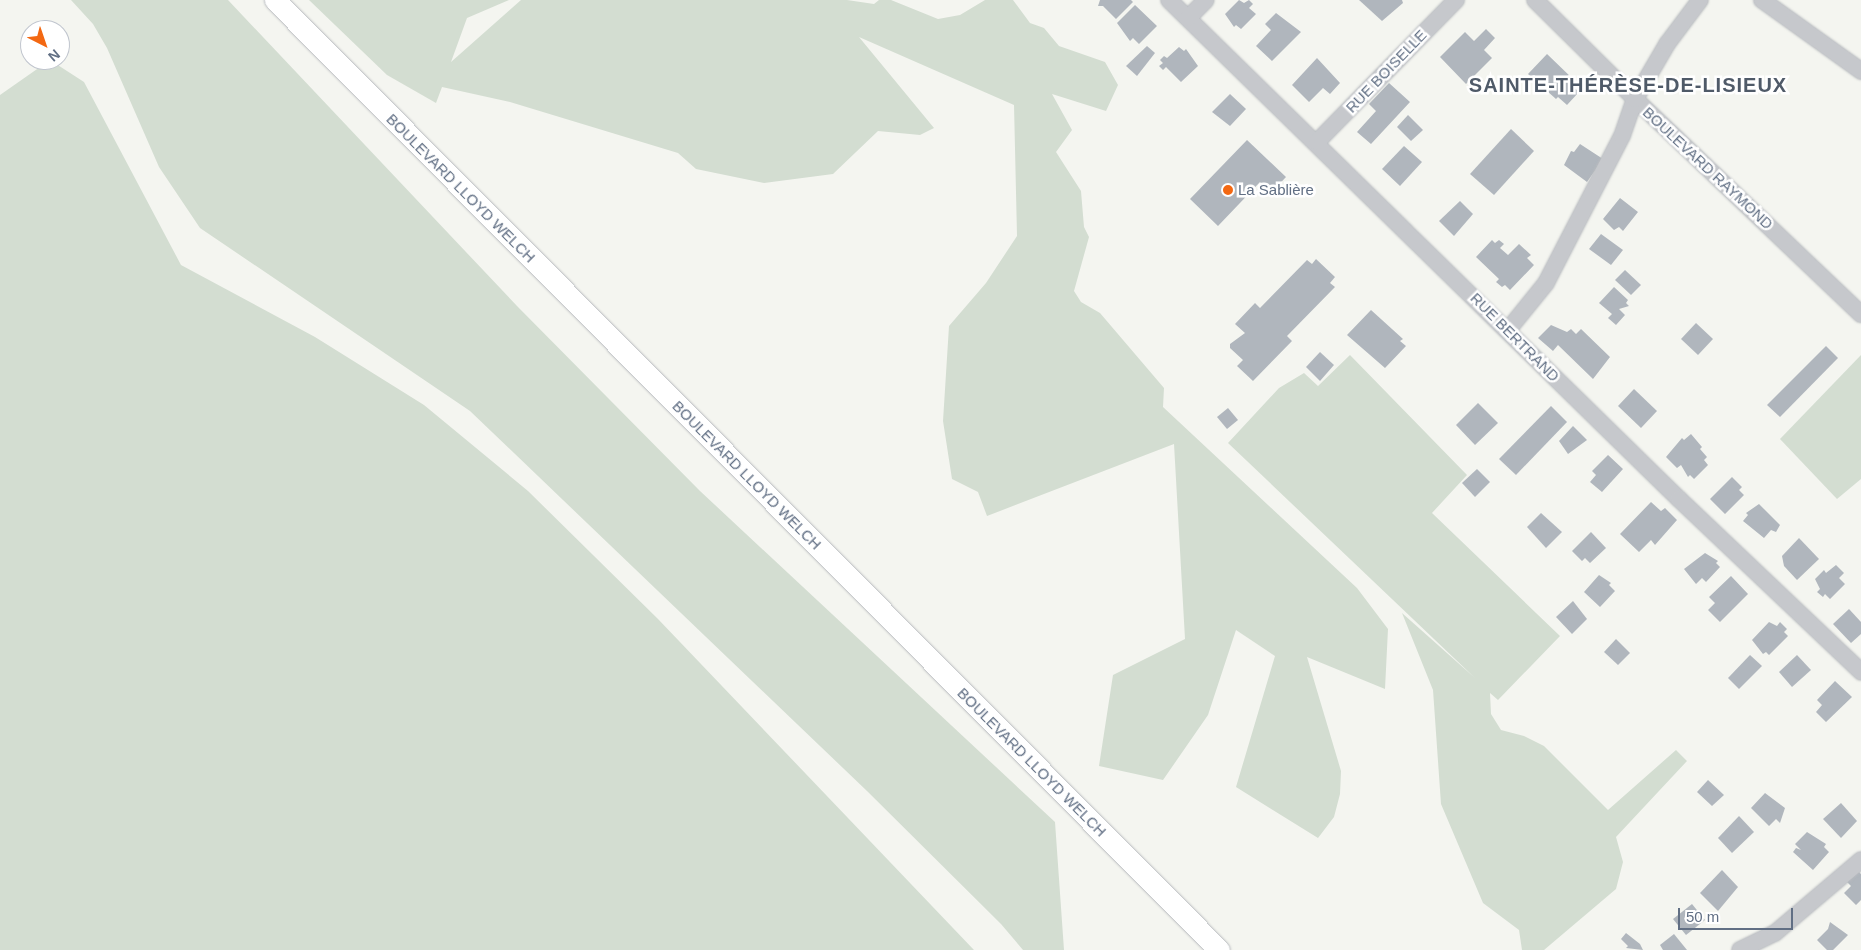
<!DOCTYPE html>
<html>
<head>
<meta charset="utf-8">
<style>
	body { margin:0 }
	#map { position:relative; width:1861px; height:950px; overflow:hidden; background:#f4f5f0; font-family:Helvetica,sans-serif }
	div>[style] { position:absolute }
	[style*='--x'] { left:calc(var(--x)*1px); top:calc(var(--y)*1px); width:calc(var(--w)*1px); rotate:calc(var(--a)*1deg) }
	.green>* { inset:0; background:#d3ddd1 }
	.building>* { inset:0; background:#b0b6bd }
	.roads { filter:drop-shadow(0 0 1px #b8bbbf) drop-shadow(0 0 1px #b8bbbf) }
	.minor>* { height:16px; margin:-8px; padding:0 8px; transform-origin:8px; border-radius:8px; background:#c6c8cc }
	.major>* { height:21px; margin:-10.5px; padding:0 10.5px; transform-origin:10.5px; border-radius:10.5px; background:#fff }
	.dots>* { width:14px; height:14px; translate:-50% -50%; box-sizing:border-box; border:2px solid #fff; border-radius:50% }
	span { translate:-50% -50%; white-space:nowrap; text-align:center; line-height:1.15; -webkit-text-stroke:5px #fff; paint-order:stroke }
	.street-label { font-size:15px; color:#616f84 }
	.poi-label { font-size:15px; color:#616f84 }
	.left { translate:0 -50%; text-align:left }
	.district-label { font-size:20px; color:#4f5a68; font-weight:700; letter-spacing:1px }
	.north { position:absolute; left:20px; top:20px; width:50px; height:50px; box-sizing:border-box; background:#fff; border:1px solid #c0c5ce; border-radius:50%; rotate:139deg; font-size:14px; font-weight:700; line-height:20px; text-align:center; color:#616f84 }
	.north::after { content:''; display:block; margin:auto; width:18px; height:22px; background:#f36812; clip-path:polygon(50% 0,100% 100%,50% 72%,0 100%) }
	.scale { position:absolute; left:1678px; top:908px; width:115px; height:22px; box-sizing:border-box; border:2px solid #616f84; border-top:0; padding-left:6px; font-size:15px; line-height:18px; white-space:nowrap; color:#616f84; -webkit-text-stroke:4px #fff; paint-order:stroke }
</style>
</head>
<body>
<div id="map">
	<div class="green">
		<div style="clip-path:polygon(71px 0,228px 0,517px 306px,700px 491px,1055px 822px,1064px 950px,1023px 950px,1001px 924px,867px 791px,470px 411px,200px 228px,159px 167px,107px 48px,93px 24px)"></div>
		<div style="clip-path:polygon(309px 0,509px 0,467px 18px,451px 62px,521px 0,847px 0,874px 4px,879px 0,891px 0,938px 19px,960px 15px,985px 0,1013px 0,1030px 23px,1044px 28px,1059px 46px,1105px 62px,1118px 85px,1106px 111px,1052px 94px,1072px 130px,1056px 152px,1081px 191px,1084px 227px,1089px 237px,1074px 291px,1081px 302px,1100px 313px,1164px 388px,1163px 407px,1357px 588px,1388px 629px,1385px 689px,1307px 657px,1341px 771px,1340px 794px,1334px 817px,1318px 838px,1236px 787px,1275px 656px,1236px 630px,1208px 715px,1163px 780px,1099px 766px,1113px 675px,1185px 639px,1174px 444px,987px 516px,978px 492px,952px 479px,943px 421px,949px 326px,986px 283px,1017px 236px,1014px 105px,859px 37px,934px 128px,920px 135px,878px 131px,833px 174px,764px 183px,696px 169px,678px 153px,510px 102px,442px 87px,436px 103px,387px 75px)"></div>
		<div style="clip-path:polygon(50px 60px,84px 82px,181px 265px,315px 337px,424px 405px,528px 491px,658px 619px,974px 950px,0 950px,0 95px)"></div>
		<div style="clip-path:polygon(1350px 355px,1467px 475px,1432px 513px,1560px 636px,1498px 700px,1490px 693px,1491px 714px,1501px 730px,1524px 736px,1544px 746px,1608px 810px,1676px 750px,1687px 761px,1616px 837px,1623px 862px,1616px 889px,1544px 950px,1522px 950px,1519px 930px,1483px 903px,1441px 804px,1433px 690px,1402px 613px,1475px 678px,1228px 443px,1279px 388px,1304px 373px,1318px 386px)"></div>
		<div style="clip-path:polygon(1861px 355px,1861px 479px,1837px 499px,1780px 439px)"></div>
	</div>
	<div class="building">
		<div style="clip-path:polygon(1100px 0,1131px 0,1133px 2px,1116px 19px,1103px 6px,1098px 6px)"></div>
		<div style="clip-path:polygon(1239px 0,1244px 3px,1249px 0,1253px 4px,1249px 8px,1256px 14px,1241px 29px,1236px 25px,1234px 27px,1225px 14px)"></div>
		<div style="clip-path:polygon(1359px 0,1402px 0,1403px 3px,1382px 21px)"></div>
		<div style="clip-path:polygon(1135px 5px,1157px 26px,1139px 44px,1133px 38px,1130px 41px,1117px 23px)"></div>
		<div style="clip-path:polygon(1276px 13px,1301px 32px,1272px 61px,1256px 46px,1271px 30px,1265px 24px)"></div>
		<div style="clip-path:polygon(1486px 29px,1495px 38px,1484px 50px,1492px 58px,1466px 84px,1440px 57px,1465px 32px,1474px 41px)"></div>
		<div style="clip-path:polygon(1147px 46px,1155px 53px,1137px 76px,1126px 66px)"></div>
		<div style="clip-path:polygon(1179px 47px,1184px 51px,1186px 49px,1198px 66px,1181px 82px,1166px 67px,1163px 70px,1159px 66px,1163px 63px,1160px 60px,1164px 56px,1167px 58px)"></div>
		<div style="clip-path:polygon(1547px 54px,1574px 80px,1570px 84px,1579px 92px,1567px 105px,1558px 97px,1556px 99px,1528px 74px)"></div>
		<div style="clip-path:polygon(1317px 58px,1340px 83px,1330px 94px,1323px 88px,1309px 102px,1292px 85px)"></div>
		<div style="clip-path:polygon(1389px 83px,1410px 102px,1371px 144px,1357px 132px,1376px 111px,1369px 104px)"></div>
		<div style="clip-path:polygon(1230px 94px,1246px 109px,1230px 126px,1212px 112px)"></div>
		<div style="clip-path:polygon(1408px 115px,1423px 130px,1411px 141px,1397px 127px)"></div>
		<div style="clip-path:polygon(1511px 129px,1534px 151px,1494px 195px,1470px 174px)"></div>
		<div style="clip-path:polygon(1247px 140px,1286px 177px,1271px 193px,1260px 182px,1218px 226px,1190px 199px)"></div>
		<div style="clip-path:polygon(1580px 144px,1603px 159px,1587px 182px,1564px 165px,1571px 151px,1574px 152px)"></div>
		<div style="clip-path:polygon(1404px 146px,1422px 162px,1400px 186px,1382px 169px)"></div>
		<div style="clip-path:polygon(1620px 198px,1638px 212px,1623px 231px,1619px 227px,1614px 230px,1603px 219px)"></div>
		<div style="clip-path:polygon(1460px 201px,1473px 214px,1454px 236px,1439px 221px)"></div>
		<div style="clip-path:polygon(1601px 234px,1623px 250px,1611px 265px,1589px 249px)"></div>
		<div style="clip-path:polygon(1492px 240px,1495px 243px,1499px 240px,1504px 244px,1500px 248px,1508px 255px,1519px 244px,1531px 255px,1527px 258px,1534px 265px,1510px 290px,1505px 285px,1502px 287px,1496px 282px,1499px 279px,1476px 257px)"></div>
		<div style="clip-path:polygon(1316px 259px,1335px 277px,1330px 283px,1335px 287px,1287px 336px,1292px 341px,1253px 381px,1237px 366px,1243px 360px,1230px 348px,1230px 344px,1245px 333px,1235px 324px,1255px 303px,1260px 308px,1307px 260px,1312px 264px)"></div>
		<div style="clip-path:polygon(1625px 270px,1641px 285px,1631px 295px,1615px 280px)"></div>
		<div style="clip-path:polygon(1614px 287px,1628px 300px,1626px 303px,1629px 306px,1619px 309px,1625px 315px,1616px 325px,1608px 318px,1612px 314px,1599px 303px)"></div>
		<div style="clip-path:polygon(1371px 310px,1403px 339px,1400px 341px,1406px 346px,1385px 368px,1347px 335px)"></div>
		<div style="clip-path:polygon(1696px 323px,1713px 339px,1698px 355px,1681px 339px)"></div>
		<div style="clip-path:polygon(1551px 325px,1567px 332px,1571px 329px,1576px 334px,1581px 329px,1610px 357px,1593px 379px,1558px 345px,1553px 351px,1538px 338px)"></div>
		<div style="clip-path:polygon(1826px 346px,1838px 358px,1780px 417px,1767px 405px)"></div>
		<div style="clip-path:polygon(1320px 352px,1334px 365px,1320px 381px,1306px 367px)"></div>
		<div style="clip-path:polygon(1634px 389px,1657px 411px,1641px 428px,1618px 406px)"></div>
		<div style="clip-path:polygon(1478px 403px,1498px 423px,1475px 445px,1456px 425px)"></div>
		<div style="clip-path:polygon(1551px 406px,1567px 422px,1516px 475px,1499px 459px)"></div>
		<div style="clip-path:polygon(1228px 408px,1238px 420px,1227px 429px,1217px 417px)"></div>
		<div style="clip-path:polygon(1573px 426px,1587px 440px,1568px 454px,1559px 441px)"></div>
		<div style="clip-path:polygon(1691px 434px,1702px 447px,1700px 449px,1707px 457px,1704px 460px,1708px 465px,1694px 479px,1690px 475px,1688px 477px,1681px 465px,1677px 468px,1666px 457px,1682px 438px,1684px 440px)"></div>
		<div style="clip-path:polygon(1608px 455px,1623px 469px,1602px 492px,1590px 482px,1596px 475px,1592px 471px)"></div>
		<div style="clip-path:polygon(1477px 469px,1490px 482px,1475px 497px,1462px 483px)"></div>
		<div style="clip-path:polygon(1732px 477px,1742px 487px,1739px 490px,1744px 495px,1725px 514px,1710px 499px)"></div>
		<div style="clip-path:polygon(1651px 502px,1661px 511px,1665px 508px,1677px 520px,1655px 545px,1651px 540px,1639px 552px,1620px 534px)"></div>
		<div style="clip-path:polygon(1759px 504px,1780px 525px,1776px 532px,1771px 530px,1764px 538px,1743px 521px,1748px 515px,1746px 513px)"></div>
		<div style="clip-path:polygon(1541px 513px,1562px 532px,1546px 548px,1527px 527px)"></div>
		<div style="clip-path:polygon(1591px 532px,1606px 548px,1590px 563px,1585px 558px,1582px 561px,1572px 551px)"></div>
		<div style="clip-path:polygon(1799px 538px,1819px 559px,1797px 580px,1784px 566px,1782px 556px)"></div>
		<div style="clip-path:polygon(1705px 553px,1718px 561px,1716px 563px,1720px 567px,1706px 582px,1702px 578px,1696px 584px,1684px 569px)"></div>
		<div style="clip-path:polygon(1836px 565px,1844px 573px,1839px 578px,1845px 584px,1830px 599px,1825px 594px,1823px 597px,1817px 592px,1820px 589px,1815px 579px,1824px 570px,1826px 573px)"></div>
		<div style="clip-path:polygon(1599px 575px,1611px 583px,1609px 585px,1615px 591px,1600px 607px,1584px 592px)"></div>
		<div style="clip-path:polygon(1731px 576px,1748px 594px,1720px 622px,1708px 610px,1715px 603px,1709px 597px)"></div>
		<div style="clip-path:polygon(1573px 601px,1587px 619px,1572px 634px,1556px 617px)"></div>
		<div style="clip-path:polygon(1849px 609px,1861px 622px,1861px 634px,1851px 643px,1833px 624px)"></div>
		<div style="clip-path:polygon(1769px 622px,1777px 626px,1780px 622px,1787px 629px,1784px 632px,1788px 636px,1769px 655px,1766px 652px,1763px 654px,1752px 640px)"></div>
		<div style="clip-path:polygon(1616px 639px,1630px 653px,1618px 665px,1604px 652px)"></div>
		<div style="clip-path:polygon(1750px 655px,1762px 666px,1739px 689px,1728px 678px)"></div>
		<div style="clip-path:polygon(1797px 655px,1811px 670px,1792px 687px,1779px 672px)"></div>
		<div style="clip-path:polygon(1835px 681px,1852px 697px,1826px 722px,1816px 712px,1822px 705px,1817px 700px)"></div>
		<div style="clip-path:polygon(1708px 780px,1724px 795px,1712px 806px,1697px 792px)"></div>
		<div style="clip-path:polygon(1765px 793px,1785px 808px,1780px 823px,1776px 819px,1769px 826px,1751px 808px)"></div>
		<div style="clip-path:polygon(1841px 803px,1857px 821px,1841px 838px,1823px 819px)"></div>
		<div style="clip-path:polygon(1739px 816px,1754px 832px,1732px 853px,1718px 838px)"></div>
		<div style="clip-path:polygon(1807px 832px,1826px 844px,1824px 847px,1829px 852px,1813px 870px,1793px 852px,1796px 848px,1801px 850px,1795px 844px)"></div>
		<div style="clip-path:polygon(1722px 870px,1738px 887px,1718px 911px,1700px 893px)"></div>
		<div style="clip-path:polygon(1858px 871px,1861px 874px,1861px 900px,1856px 905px,1844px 893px,1851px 886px,1847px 882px)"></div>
		<div style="clip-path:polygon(1692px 904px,1705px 920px,1686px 935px,1673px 919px)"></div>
		<div style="clip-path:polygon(1830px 922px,1848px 935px,1833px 950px,1827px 950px,1817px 940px,1828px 929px)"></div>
		<div style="clip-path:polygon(1626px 933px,1640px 944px,1643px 950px,1626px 948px,1628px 946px,1621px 939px)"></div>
		<div style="clip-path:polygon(1674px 934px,1687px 950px,1663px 950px,1660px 945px)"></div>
	</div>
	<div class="roads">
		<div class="minor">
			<div style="--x:1169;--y:0;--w:714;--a:44.38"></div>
			<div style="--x:1679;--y:499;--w:251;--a:43.5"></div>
			<div style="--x:1535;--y:0;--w:141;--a:44.7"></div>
			<div style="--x:1635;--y:99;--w:312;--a:43.6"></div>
			<div style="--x:1762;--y:0;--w:122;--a:35.6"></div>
			<div style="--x:1188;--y:18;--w:25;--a:-45"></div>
			<div style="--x:1317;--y:142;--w:199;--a:-45.6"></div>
			<div style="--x:1508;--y:330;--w:60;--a:-51"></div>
			<div style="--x:1546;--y:283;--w:165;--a:-62.7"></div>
			<div style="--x:1622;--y:136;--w:39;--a:-71"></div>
			<div style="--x:1635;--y:99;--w:64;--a:-59.8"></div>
			<div style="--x:1667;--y:44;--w:55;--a:-53.1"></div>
			<div style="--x:1740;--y:950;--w:39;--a:-26"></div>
			<div style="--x:1775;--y:933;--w:113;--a:-40.3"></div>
		</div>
		<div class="major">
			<div style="--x:275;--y:0;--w:1339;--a:45.18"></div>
		</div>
	</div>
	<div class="dots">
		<div style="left:1228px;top:190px;background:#f36812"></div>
	</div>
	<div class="street-label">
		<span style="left:1386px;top:71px;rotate:-46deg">RUE BOISELLE</span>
		<span style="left:1708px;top:168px;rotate:43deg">BOULEVARD RAYMOND</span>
		<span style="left:461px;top:188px;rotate:45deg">BOULEVARD LLOYD WELCH</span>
		<span style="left:1515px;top:337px;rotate:45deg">RUE BERTRAND</span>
		<span style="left:747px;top:475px;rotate:45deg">BOULEVARD LLOYD WELCH</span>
		<span style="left:1032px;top:762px;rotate:45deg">BOULEVARD LLOYD WELCH</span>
	</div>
	<div class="poi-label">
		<span class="left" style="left:1238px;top:190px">La Sablière</span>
	</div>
	<div class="district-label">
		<span style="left:1628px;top:85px">SAINTE-THÉRÈSE-DE-LISIEUX</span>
	</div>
	<div class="north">N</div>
	<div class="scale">50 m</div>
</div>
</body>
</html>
